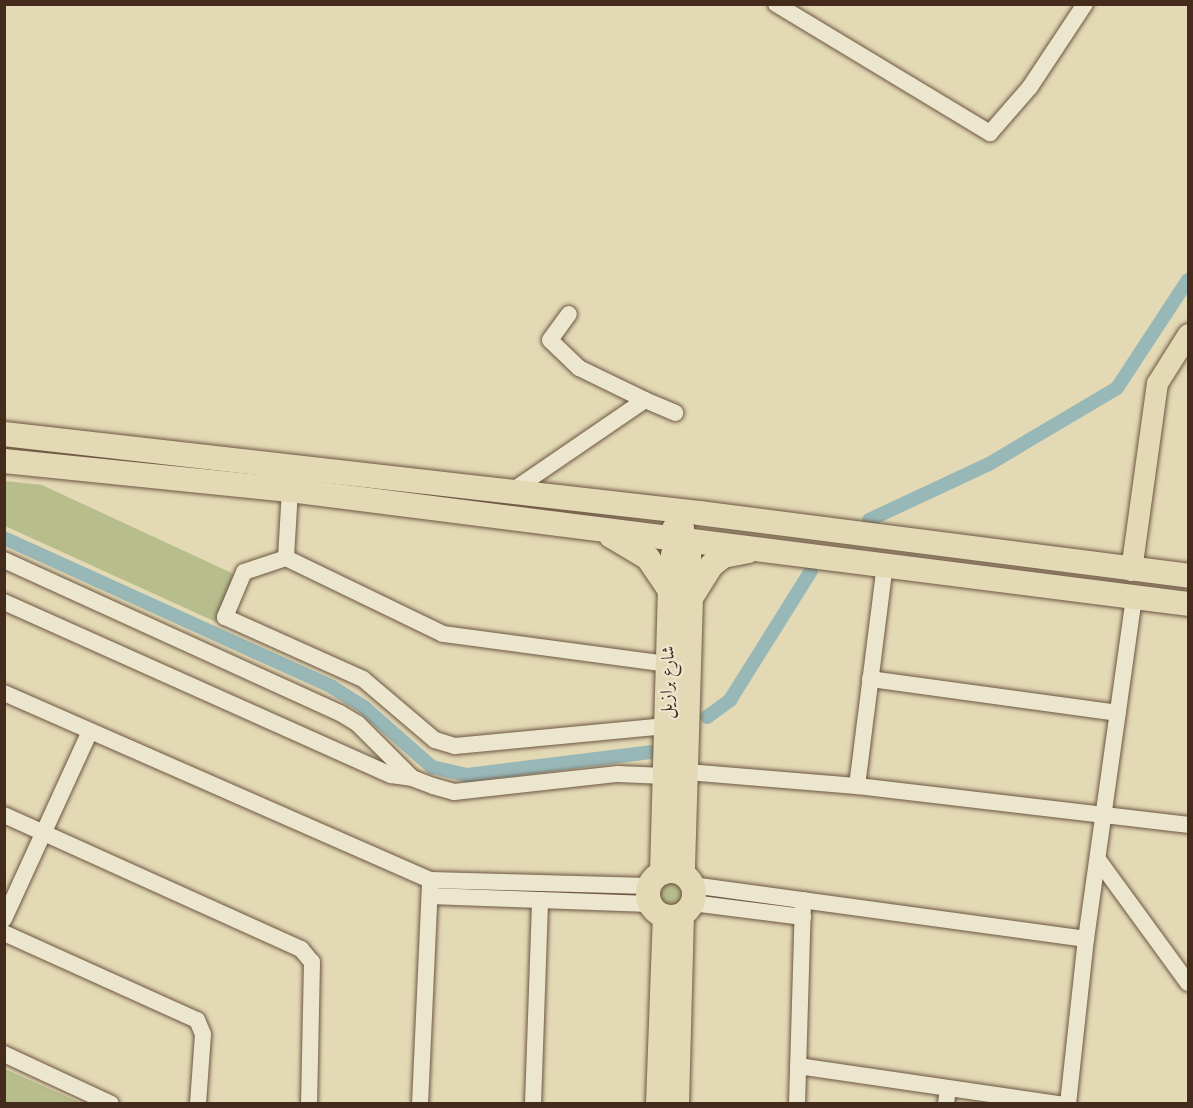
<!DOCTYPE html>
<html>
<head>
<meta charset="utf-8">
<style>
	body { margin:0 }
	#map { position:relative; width:1193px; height:1108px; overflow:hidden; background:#e4d9b5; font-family:"Libre Caslon Text",Amiri,serif }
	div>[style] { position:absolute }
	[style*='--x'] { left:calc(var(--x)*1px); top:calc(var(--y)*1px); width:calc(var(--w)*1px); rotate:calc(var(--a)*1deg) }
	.green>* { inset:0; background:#b7be8c }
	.round { border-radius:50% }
	.canal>* { height:14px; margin:-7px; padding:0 7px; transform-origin:7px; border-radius:7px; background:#98b8b7 }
	.roads { filter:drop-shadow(0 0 2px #6c5642) drop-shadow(0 0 2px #6c5642) }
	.minor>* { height:16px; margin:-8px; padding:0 8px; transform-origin:8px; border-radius:8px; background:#ede6cf }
	.major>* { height:21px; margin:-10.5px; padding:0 10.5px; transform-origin:10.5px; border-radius:10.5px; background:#e4d9b5 }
	.highway>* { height:24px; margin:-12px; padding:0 12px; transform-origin:12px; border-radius:12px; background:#e4d9b5 }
	.highway>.ring { margin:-12px; padding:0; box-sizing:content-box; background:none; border:24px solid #e4d9b5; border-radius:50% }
	span { translate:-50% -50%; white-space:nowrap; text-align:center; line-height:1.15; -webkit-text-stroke:4.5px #ede6cf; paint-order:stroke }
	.street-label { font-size:18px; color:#442b1b }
	.frame { position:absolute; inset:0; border:6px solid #442b1b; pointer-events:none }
</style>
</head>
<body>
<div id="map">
	<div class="green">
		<div style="clip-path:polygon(5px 481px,42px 485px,236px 575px,216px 622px,5px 526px)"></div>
		<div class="round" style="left:658px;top:881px;width:26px;height:26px"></div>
		<div style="clip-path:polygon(4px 1069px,5px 1069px,81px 1103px,5px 1103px)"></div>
	</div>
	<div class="canal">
		<div style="--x:869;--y:520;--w:132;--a:-25"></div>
		<div style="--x:989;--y:464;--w:149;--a:-30.7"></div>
		<div style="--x:1117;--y:388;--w:129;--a:-56.7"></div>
		<div style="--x:4;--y:538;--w:360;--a:24.4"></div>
		<div style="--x:332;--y:687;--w:39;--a:32"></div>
		<div style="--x:365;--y:708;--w:89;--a:41.4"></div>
		<div style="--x:432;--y:767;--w:36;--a:13"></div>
		<div style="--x:467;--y:775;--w:185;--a:-7.1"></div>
		<div style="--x:707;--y:717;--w:29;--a:-36"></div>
		<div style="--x:730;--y:700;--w:152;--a:-57.9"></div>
	</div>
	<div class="roads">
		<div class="minor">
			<div style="--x:776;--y:4;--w:250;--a:31.1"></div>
			<div style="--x:990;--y:133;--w:61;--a:-49"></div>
			<div style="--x:1030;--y:87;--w:100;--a:-56.5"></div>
			<div style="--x:645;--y:400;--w:33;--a:23"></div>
			<div style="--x:290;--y:490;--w:68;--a:93.4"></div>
			<div style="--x:286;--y:558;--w:174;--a:25.8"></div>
			<div style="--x:443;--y:634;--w:227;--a:7.6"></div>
			<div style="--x:509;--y:493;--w:165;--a:-34.4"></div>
			<div style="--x:645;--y:400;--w:73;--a:-154.1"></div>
			<div style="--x:579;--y:368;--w:40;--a:-136"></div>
			<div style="--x:550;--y:340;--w:32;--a:-54"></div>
			<div style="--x:286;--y:558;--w:44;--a:161.6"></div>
			<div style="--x:244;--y:572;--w:49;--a:112.9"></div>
			<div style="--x:225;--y:617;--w:151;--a:24.2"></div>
			<div style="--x:363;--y:679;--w:94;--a:40.3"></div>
			<div style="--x:435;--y:740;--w:21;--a:17"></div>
			<div style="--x:455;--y:746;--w:212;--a:-5.4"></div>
			<div style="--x:4;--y:560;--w:369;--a:24.5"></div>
			<div style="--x:340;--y:713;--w:21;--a:31"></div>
			<div style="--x:358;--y:724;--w:76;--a:45"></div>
			<div style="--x:412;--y:778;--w:22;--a:21"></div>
			<div style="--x:433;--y:786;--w:22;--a:16"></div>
			<div style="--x:454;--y:792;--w:165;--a:-6.3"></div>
			<div style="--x:618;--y:774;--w:47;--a:2.4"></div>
			<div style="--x:4;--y:602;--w:424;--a:24.1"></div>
			<div style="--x:391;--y:775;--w:21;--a:8"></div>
			<div style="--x:870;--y:679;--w:250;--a:7.8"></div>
			<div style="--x:4;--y:693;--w:465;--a:23.7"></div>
			<div style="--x:430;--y:880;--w:219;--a:1.6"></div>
			<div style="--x:686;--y:772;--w:172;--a:4.7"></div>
			<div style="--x:857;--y:786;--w:333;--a:6.7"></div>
			<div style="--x:857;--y:786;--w:224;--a:-82.8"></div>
			<div style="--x:4;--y:815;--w:326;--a:24.3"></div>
			<div style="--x:301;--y:949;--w:17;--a:50"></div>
			<div style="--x:312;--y:962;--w:142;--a:91.2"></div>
			<div style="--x:1099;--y:861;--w:151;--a:53.9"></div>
			<div style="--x:692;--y:885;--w:398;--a:7.8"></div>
			<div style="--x:430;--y:896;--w:220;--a:2.1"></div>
			<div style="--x:692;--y:903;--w:112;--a:7.2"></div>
			<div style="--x:4;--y:919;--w:205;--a:-65.4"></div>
			<div style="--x:4;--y:933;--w:212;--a:24.3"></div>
			<div style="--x:197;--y:1020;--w:15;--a:67"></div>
			<div style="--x:203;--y:1034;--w:70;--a:94.1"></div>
			<div style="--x:4;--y:1054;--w:118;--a:25"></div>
			<div style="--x:798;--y:1066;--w:264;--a:8.3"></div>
			<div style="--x:420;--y:1104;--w:224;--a:-87.4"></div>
			<div style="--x:533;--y:1104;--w:204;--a:-88"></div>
			<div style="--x:797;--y:1104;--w:204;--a:-88.3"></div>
			<div style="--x:946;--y:1104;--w:16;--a:-83"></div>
			<div style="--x:1068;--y:1104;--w:166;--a:-83.8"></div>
			<div style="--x:1086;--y:939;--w:345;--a:-82"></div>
		</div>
		<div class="major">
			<div style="--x:1131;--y:570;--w:189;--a:-82.1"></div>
			<div style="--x:1157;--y:383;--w:58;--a:-57.7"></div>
		</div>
		<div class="highway">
			<div style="--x:4;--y:434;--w:699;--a:6.48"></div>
			<div style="--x:699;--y:513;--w:493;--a:7.3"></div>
			<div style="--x:4;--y:461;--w:287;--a:5.8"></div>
			<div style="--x:290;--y:490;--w:905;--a:7.23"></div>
			<div style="--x:674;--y:529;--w:31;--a:61"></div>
			<div style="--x:689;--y:556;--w:42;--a:87.3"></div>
			<div style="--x:691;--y:598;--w:276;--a:91.7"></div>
			<div style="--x:611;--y:536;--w:43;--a:30.7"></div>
			<div style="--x:648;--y:558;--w:40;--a:56"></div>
			<div style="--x:691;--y:598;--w:39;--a:-58"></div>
			<div style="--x:712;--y:565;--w:14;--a:-39"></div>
			<div style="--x:723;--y:556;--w:25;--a:-11"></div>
			<div class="ring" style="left:648px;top:871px;width:22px;height:22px"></div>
			<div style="--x:662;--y:873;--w:282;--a:-88.4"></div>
			<div style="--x:670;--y:591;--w:36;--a:-85"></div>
			<div style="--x:673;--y:555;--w:28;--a:-71"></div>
			<div style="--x:658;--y:1104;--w:188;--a:-87.9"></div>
			<div style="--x:677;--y:1104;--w:189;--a:-88.5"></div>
		</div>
	</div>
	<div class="street-label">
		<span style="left:667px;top:682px;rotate:-88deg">شارع برازيل</span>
	</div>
	<div class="frame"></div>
</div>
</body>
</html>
